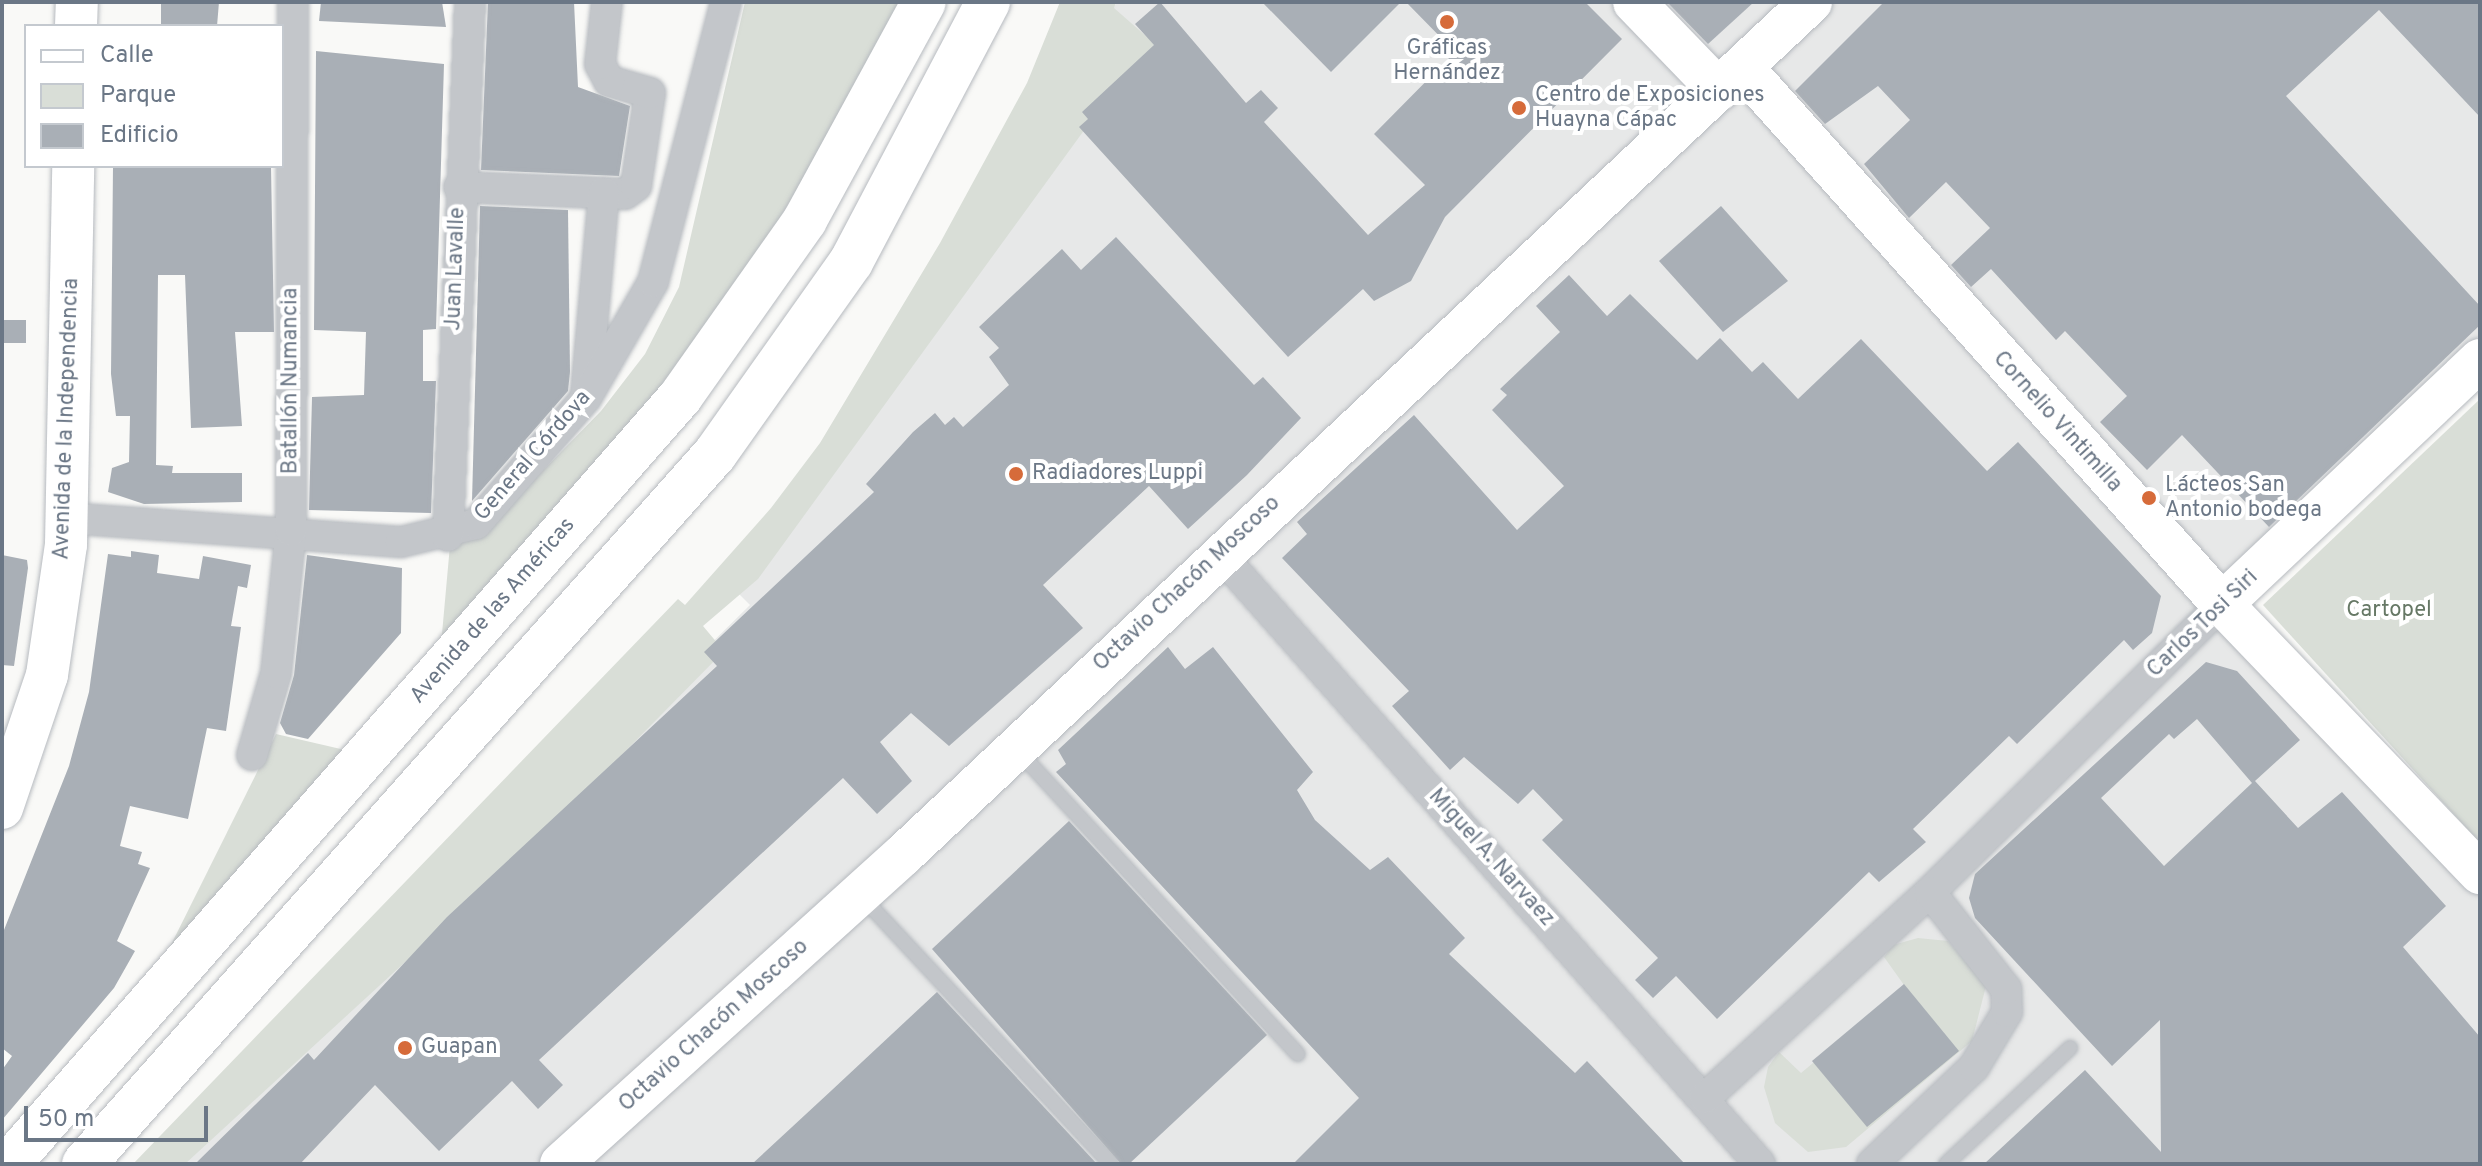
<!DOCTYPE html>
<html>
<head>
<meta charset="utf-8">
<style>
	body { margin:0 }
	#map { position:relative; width:2482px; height:1166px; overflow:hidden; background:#f9f9f7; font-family:Overpass,sans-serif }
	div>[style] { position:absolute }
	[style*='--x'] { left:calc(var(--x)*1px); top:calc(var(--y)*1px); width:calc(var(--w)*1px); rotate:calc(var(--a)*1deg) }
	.built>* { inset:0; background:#e7e8e8 }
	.green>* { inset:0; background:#d9ded7 }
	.building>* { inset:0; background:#a9afb6 }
	.roads { filter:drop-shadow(0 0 2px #b6babf) drop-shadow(0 0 2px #b6babf) }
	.lane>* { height:14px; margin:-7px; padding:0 7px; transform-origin:7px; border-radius:7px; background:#c3c6ca }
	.street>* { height:30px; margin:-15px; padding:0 15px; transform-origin:15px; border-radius:15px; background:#c3c6ca }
	.secondary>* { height:42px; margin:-21px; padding:0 21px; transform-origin:21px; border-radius:21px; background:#fff }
	.primary>* { height:44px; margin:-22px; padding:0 22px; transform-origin:22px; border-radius:22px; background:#fff }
	.dots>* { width:22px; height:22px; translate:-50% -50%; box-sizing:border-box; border:4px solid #fff; border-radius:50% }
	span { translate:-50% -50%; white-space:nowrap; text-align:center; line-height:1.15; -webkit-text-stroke:8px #fff; paint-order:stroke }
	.poi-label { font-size:22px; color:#6b7786 }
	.left { translate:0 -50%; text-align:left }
	.street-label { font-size:22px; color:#6b7786 }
	.park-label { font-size:22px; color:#667865 }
	.frame { position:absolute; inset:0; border:4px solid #6b7786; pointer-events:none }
	.legend { position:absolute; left:24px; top:24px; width:260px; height:144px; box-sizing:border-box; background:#fff; border:2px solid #c4c9cf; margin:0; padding:10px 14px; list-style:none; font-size:24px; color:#6b7786 }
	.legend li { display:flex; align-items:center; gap:16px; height:40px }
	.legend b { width:40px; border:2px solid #c4c9cf }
	.scale { position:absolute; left:24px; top:1106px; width:184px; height:36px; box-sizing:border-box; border:4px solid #6b7786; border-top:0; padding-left:10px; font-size:24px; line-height:28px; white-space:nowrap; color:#6b7786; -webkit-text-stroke:6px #fff; paint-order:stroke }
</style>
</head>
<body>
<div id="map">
	<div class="built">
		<div style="clip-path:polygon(1117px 2px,2480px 2px,2480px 335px,2225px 582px,2480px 856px,2480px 1164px,183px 1164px,750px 605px,728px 583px)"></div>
	</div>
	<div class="green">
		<div style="clip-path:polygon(745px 2px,910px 2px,675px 392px,440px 656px,450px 545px,481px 534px,601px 411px,645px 354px,679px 287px)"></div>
		<div style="clip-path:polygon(1060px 2px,1116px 2px,1114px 8px,1155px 44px,1085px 129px,758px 579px,703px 626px,724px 651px,536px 842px,185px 1164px,133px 1164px,678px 599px,685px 605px,771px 508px,820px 443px,940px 243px,1027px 83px)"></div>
		<div style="clip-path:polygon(2480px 399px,2480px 843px,2263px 605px)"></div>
		<div style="clip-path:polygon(276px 734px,358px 753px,140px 1007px)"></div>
		<div style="clip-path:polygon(1918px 938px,1948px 941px,1986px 986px,1972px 1041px,1846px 1147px,1808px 1152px,1775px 1123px,1764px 1087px,1768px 1067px,1779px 1052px,1801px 1073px,1861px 1023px,1904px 985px,1884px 957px,1893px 945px)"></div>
	</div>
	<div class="building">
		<div style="clip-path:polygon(161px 2px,219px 2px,217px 26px,161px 26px)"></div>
		<div style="clip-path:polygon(321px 2px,442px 2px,446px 27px,319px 21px)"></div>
		<div style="clip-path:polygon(488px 2px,574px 2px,578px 87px,630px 106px,619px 176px,481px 170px)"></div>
		<div style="clip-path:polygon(1160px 2px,1246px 103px,1261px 90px,1278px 108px,1264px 122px,1368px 235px,1425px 185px,1374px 134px,1455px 52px,1406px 2px,1585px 2px,1622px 39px,1445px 217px,1411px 281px,1374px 301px,1363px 289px,1288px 357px,1079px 127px,1088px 119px,1082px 112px,1154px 45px,1135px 24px)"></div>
		<div style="clip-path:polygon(1262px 2px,1401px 2px,1331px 72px)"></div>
		<div style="clip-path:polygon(1667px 2px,1754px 2px,1708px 44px)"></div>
		<div style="clip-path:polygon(1884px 2px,2480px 2px,2480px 117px,2379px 10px,2286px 96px,2480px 306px,2480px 325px,2269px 527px,2182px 435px,2147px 470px,2100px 422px,2127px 396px,2065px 331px,2056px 340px,1991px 269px,1971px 287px,1951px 265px,1990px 228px,1946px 182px,1909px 218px,1864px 164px,1910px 120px,1878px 86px,1825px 124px,1795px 91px)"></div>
		<div style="clip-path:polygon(316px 51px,444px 64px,436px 329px,423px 330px,423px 381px,436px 381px,431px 513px,309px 510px,312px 397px,364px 395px,366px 332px,314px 330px)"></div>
		<div style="clip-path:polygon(113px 166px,271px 166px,274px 332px,235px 332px,242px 426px,191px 428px,185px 275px,158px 275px,156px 465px,173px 466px,172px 473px,242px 473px,242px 502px,144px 504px,108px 492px,112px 468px,129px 462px,130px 416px,116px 416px,111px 374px)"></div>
		<div style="clip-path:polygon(480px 206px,568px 210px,570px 372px,568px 391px,472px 501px)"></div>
		<div style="clip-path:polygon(1721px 206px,1788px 281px,1723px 332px,1659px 261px)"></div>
		<div style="clip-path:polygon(1116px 237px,1254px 385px,1263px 377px,1301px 418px,1247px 475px,1188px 529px,1149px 486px,1043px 585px,1083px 628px,949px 746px,911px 713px,880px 742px,912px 781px,877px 814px,843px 778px,539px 1060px,563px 1085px,538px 1109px,512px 1081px,439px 1151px,375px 1085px,300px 1164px,195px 1164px,308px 1053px,314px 1060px,447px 917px,717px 666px,704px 652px,874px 492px,866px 484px,913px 432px,935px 413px,945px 425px,954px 417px,963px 427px,1009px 385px,989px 357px,999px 348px,979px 327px,1062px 249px,1081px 270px)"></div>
		<div style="clip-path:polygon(1569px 275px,1607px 316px,1630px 294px,1697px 360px,1720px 338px,1752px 372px,1763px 362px,1798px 399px,1861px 339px,1987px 471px,2018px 442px,2161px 596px,2152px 633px,2133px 650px,2124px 640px,2017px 744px,2009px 736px,1913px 829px,1926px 842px,1879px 882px,1869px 872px,1717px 1019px,1676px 976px,1653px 998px,1635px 980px,1658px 958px,1542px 840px,1563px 820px,1533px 789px,1518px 804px,1464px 757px,1450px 770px,1392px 706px,1409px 691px,1282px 558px,1307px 534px,1297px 522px,1414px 415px,1517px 530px,1564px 486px,1492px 410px,1507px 395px,1500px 389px,1560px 332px,1536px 306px)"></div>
		<div style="clip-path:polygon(2px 320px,26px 320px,26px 343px,2px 343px)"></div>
		<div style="clip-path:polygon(131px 551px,159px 555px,157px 573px,199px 579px,203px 556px,251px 565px,247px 588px,238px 586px,231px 626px,241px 627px,226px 731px,207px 728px,188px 819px,130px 806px,120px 846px,142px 852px,138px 864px,150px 868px,117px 941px,135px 951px,114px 988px,2px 1120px,2px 1070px,12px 1056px,2px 1048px,2px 935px,69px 766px,89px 692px,108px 554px,131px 557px)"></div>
		<div style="clip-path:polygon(2px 555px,27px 560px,28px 568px,14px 666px,2px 665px)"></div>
		<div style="clip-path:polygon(307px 555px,402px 568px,401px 633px,308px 739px,286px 734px,280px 723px,294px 675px)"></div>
		<div style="clip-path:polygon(1168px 647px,1185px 669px,1213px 647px,1313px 772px,1297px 790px,1315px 820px,1370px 870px,1388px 857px,1465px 938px,1449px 954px,1575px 1073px,1587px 1061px,1685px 1164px,1293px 1164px,1359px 1098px,1056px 772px,1066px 764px,1058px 750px)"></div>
		<div style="clip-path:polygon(evenodd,2206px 662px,2237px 671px,2300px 740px,2255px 781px,2298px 828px,2342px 792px,2446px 906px,2403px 947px,2480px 1037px,2480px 1164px,1984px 1164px,2085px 1070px,2161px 1152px,2160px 1020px,2112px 1066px,1975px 918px,1969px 898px,1975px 874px,2206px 662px,2197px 719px,2252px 783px,2164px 866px,2101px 798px,2169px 734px,2174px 739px,2197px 719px)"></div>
		<div style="clip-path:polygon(1069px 821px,1267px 1035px,1129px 1164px,1121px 1164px,932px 949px)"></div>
		<div style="clip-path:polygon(1904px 984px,1959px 1051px,1867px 1127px,1812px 1061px)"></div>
		<div style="clip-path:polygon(937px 992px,1097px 1164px,752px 1164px,832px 1090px)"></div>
	</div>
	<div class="roads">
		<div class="lane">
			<div style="--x:1019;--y:752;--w:411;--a:47.3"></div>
			<div style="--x:863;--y:898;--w:364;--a:47"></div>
			<div style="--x:1946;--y:1164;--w:170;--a:-43.1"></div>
		</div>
		<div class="street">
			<div style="--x:459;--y:187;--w:166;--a:2.4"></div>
			<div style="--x:625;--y:194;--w:14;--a:-36"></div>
			<div style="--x:636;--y:186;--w:94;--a:-81.4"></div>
			<div style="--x:650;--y:93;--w:43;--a:-163.7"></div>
			<div style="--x:609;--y:81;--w:19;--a:-118"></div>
			<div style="--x:600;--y:64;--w:62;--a:-83.6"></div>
			<div style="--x:586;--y:394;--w:202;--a:-84.9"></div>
			<div style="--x:66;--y:518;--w:336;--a:4.1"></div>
			<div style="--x:401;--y:542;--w:77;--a:-13.5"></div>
			<div style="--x:476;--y:524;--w:167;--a:-48.9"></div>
			<div style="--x:586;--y:398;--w:134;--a:-60"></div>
			<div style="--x:653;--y:282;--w:289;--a:-75.4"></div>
			<div style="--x:448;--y:536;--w:534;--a:-87.64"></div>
			<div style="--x:1219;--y:553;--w:816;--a:48.48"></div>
			<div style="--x:252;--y:755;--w:85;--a:-73.7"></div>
			<div style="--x:276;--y:673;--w:143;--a:-84"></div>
			<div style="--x:291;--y:531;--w:529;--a:-89.78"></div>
			<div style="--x:1705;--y:1098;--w:305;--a:-42.5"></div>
			<div style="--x:1930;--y:892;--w:410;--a:-44.6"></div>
			<div style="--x:1872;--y:1164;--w:141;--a:-43.6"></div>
			<div style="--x:1974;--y:1067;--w:64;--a:-59"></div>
			<div style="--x:2007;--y:1012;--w:23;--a:-92"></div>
			<div style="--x:2006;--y:989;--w:123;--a:-128.1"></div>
		</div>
		<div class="secondary">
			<div style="--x:1634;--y:2;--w:122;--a:46"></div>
			<div style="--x:76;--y:26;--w:24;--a:-88"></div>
			<div style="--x:1742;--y:67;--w:720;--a:48.21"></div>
			<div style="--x:2222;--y:604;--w:373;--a:46.2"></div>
			<div style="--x:2222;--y:604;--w:355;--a:-43.4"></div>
			<div style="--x:2;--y:808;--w:140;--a:-71.3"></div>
			<div style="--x:47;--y:675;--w:132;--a:-81.7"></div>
			<div style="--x:66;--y:544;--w:378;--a:-88.9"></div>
			<div style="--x:561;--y:1164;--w:461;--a:-42.1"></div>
			<div style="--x:903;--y:855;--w:1246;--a:-43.21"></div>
		</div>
		<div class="primary">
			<div style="--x:9;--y:1164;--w:1020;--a:-48.81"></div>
			<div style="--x:681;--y:396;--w:215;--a:-54.8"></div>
			<div style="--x:805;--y:220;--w:248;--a:-61.4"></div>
			<div style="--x:84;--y:1164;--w:950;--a:-48.37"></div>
			<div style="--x:715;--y:454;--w:235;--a:-54.7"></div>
			<div style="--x:851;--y:262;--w:294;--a:-62.2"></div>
		</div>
	</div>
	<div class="dots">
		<div style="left:1447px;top:22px;background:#d66b3a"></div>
		<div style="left:1519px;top:108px;background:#d66b3a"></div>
		<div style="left:1016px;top:474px;background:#d66b3a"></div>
		<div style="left:2149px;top:498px;background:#d66b3a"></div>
		<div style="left:405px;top:1048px;background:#d66b3a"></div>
	</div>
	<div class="poi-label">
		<span style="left:1447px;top:61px">Gráficas<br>Hernández</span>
		<span class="left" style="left:1535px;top:108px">Centro de Exposiciones<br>Huayna Cápac</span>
		<span class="left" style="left:1032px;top:474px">Radiadores Luppi</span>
		<span class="left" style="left:2165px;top:498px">Lácteos San<br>Antonio bodega</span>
		<span class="left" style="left:421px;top:1048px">Guapan</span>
	</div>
	<div class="street-label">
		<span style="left:456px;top:269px;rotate:-88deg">Juan Lavalle</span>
		<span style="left:291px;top:381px;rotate:-90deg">Batallón Numancia</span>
		<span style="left:67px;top:419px;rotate:-88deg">Avenida de la Independencia</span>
		<span style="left:2057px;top:422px;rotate:48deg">Cornelio Vintimilla</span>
		<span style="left:533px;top:456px;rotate:-49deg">General Córdova</span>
		<span style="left:1187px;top:584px;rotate:-43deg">Octavio Chacón Moscoso</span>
		<span style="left:493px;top:611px;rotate:-49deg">Avenida de las Américas</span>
		<span style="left:2203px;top:624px;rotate:-44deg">Carlos Tosi Siri</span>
		<span style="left:1491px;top:858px;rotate:48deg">Miguel A. Narvaez</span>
		<span style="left:714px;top:1026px;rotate:-42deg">Octavio Chacón Moscoso</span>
	</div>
	<div class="park-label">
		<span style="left:2389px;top:611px">Cartopel</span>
	</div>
	<div class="frame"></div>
	<ul class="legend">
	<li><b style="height:10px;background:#fff"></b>Calle</li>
	<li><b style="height:22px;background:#d9ded7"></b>Parque</li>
	<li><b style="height:22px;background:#a9afb6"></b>Edificio</li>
	</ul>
	<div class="scale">50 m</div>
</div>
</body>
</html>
